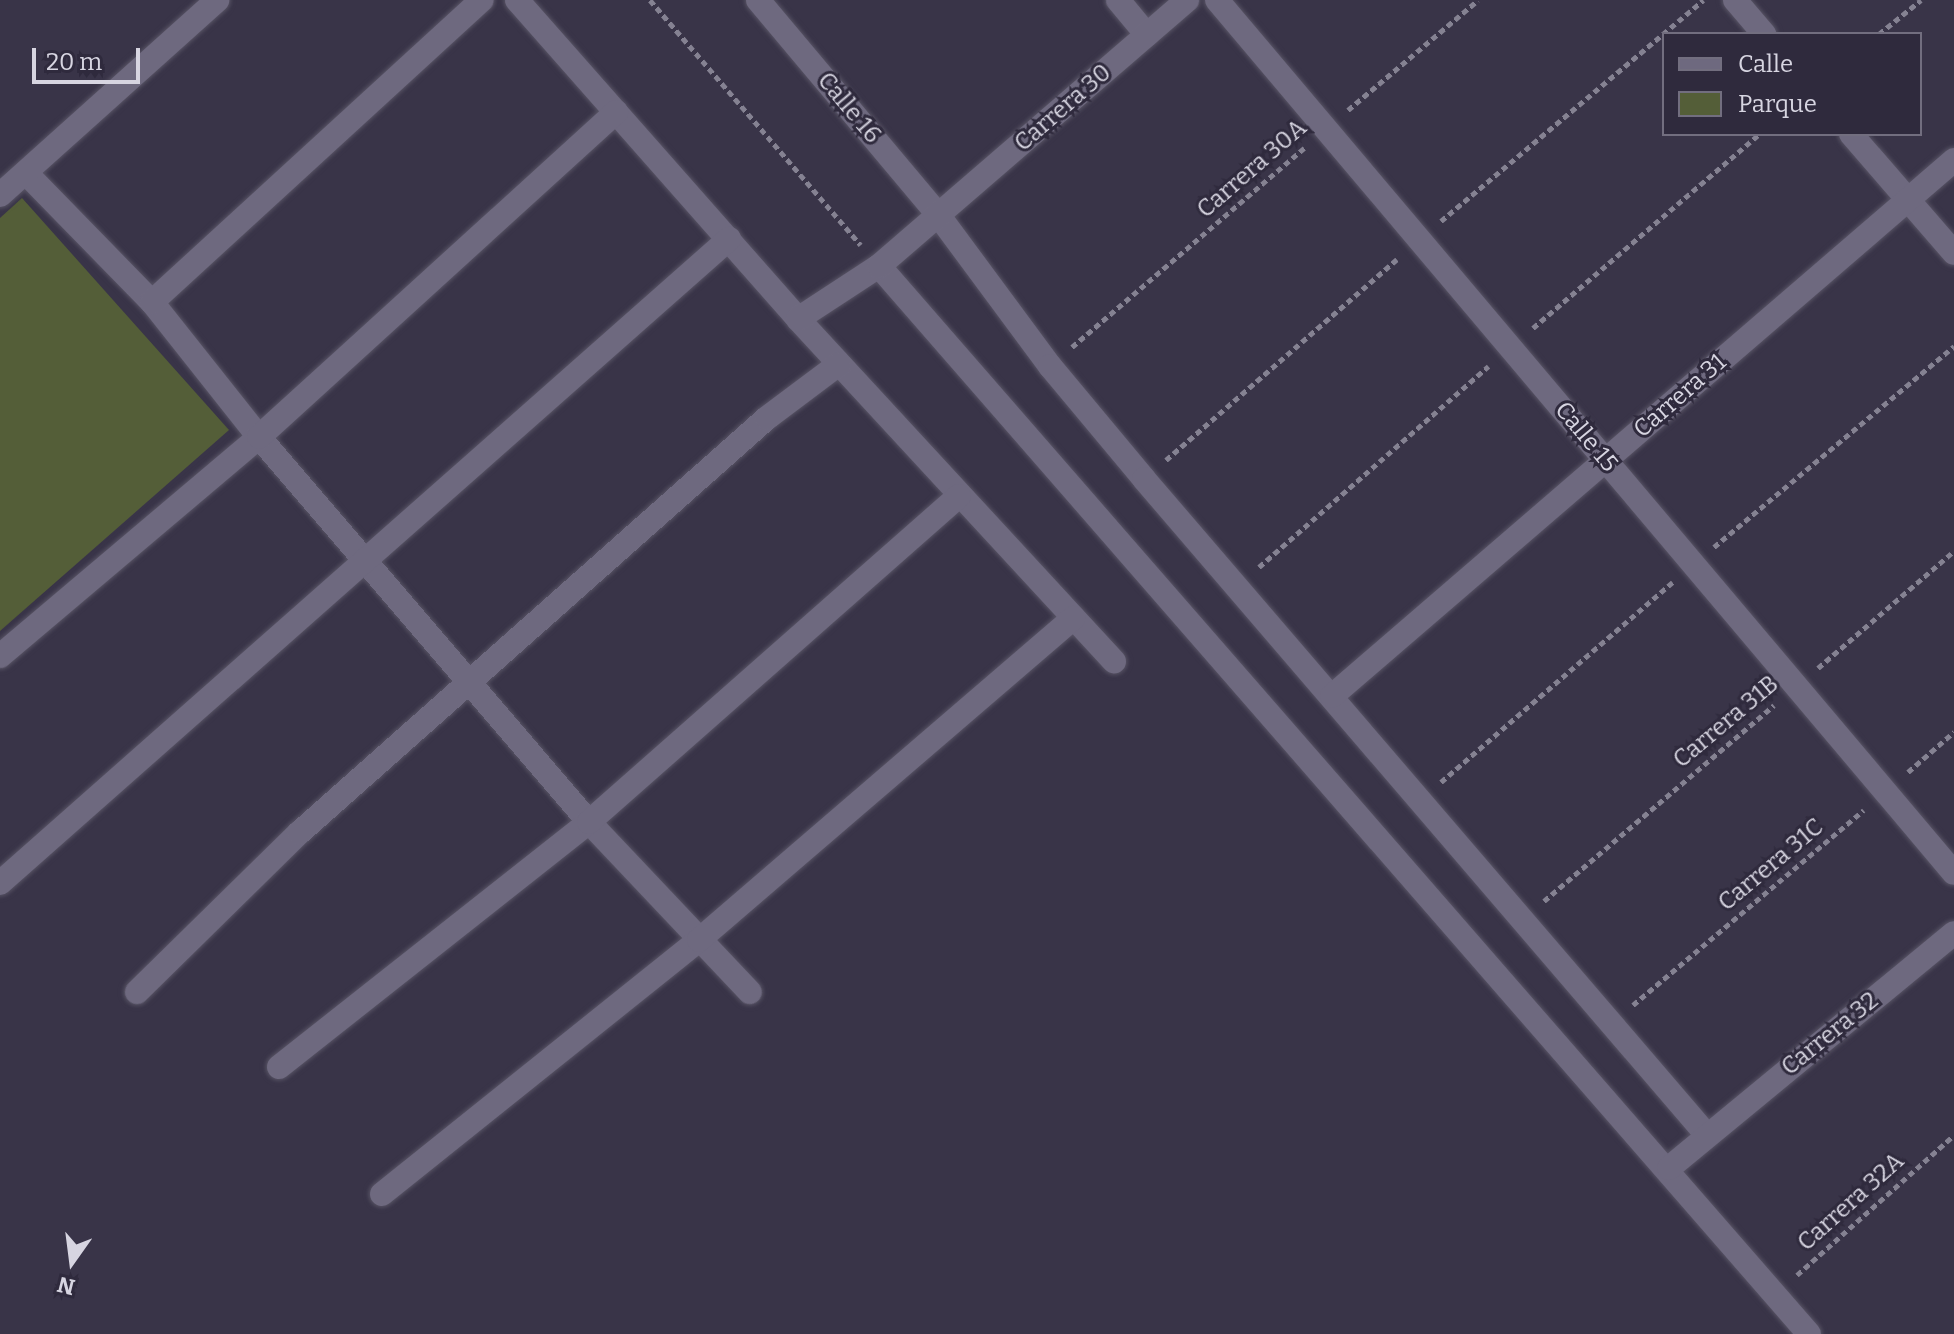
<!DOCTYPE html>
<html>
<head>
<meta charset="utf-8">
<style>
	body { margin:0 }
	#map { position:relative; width:1954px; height:1334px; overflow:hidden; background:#393448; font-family:Bitter,serif }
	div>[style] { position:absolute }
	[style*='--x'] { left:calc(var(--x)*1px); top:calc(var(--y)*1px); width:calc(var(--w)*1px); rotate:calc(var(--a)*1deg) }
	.green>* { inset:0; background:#545e38 }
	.path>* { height:5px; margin-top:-2.5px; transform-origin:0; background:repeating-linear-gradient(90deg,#858292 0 6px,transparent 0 10px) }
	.roads { filter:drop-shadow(0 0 2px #575364) drop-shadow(0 0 2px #575364) }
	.street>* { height:24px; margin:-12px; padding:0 12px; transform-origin:12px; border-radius:12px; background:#6e697f }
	span { translate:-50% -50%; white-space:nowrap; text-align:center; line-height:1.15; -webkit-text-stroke:6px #2f2a3d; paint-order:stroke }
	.street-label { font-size:24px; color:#d7d5e1 }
	.legend { position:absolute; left:1662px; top:32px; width:260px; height:104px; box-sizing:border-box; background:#2f2a3d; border:2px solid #726e7f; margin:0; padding:10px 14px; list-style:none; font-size:24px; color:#d7d5e1 }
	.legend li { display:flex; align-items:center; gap:16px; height:40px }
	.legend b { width:40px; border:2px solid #726e7f }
	.north { position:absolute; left:32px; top:1222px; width:80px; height:80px; -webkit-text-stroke:6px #2f2a3d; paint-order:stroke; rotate:194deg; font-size:22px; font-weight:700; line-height:32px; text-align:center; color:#d7d5e1 }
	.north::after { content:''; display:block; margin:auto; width:28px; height:36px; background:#d7d5e1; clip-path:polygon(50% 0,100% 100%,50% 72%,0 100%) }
	.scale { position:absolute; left:32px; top:48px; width:108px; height:36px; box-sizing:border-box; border:4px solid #d7d5e1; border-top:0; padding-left:10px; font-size:24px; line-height:28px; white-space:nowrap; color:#d7d5e1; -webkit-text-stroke:6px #2f2a3d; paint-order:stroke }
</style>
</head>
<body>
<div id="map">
	<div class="green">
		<div style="clip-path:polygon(22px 198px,229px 430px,0 631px,0 218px)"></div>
	</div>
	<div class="path">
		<div style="--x:650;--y:0;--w:323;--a:49.3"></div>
		<div style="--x:1879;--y:34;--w:54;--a:-39"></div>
		<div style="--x:1348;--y:110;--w:170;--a:-40.2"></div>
		<div style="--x:1441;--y:221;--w:343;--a:-40.1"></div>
		<div style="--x:1533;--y:328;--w:298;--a:-40.6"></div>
		<div style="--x:1072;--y:347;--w:306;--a:-40.6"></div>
		<div style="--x:1166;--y:460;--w:306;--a:-41"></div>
		<div style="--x:1714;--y:547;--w:313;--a:-39.9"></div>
		<div style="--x:1259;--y:567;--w:305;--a:-41.2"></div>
		<div style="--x:1818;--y:668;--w:179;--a:-40.7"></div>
		<div style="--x:1908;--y:772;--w:61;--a:-41"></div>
		<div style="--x:1441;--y:782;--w:306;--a:-40.8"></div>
		<div style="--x:1544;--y:901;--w:302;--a:-40.4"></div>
		<div style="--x:1633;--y:1005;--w:302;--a:-40.2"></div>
		<div style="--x:1797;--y:1275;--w:210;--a:-41.7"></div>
	</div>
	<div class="roads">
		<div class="street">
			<div style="--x:517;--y:0;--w:425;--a:48.6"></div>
			<div style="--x:798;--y:319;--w:466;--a:47.3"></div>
			<div style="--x:758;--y:0;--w:282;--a:50"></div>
			<div style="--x:939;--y:216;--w:187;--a:53.5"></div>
			<div style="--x:1050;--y:366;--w:147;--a:50.2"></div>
			<div style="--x:1144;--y:479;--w:863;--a:49.37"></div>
			<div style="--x:1118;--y:0;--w:45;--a:50.4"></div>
			<div style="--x:1217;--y:0;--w:1142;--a:49.83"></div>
			<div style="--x:1735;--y:0;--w:45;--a:49.5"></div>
			<div style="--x:1851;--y:134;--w:157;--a:49.1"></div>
			<div style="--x:26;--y:173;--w:180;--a:45.7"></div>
			<div style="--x:152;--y:302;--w:172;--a:51.6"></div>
			<div style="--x:259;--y:437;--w:507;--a:49.4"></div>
			<div style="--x:589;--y:822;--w:234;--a:46.6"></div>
			<div style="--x:0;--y:195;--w:292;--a:-41.9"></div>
			<div style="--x:879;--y:266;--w:1416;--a:48.95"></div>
			<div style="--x:152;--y:302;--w:447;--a:-42.5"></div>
			<div style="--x:798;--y:319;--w:97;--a:-33.2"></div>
			<div style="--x:879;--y:266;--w:407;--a:-40.8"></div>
			<div style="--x:0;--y:656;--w:339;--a:-40.2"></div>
			<div style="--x:259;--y:437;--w:483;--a:-42.3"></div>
			<div style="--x:1332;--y:696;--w:821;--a:-40.75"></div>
			<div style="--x:0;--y:883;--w:973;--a:-41.46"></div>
			<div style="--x:137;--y:992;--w:227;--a:-44.5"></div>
			<div style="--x:299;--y:833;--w:625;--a:-41.57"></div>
			<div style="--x:767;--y:418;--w:90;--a:-36.9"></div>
			<div style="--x:279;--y:1067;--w:395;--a:-38.3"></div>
			<div style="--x:589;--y:822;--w:493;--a:-41.4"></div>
			<div style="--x:1669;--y:1168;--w:369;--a:-39.5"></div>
			<div style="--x:382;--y:1194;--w:406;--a:-38.7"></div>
			<div style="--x:699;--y:940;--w:494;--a:-40.7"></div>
		</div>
	</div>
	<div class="street-label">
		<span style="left:849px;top:108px;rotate:50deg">Calle 16</span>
		<span style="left:1063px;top:108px;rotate:-41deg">Carrera 30</span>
		<span style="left:1252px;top:169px;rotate:-41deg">Carrera 30A</span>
		<span style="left:1680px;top:396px;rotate:-41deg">Carrera 31</span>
		<span style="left:1586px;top:437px;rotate:50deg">Calle 15</span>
		<span style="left:1726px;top:722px;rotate:-40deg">Carrera 31B</span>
		<span style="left:1771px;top:865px;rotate:-40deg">Carrera 31C</span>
		<span style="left:1830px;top:1034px;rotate:-39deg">Carrera 32</span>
		<span style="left:1851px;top:1202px;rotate:-42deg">Carrera 32A</span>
	</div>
	<ul class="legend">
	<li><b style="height:10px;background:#6e697f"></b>Calle</li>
	<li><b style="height:22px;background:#545e38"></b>Parque</li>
	</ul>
	<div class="north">N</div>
	<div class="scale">20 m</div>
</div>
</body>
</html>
